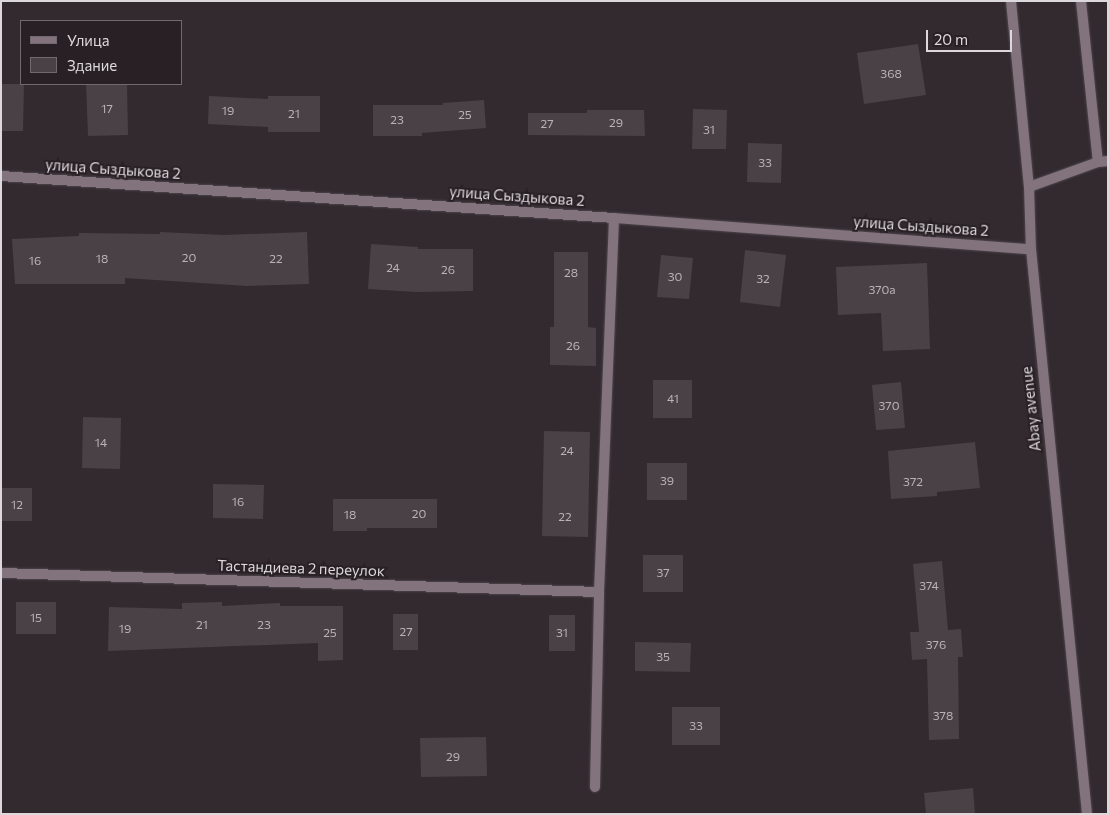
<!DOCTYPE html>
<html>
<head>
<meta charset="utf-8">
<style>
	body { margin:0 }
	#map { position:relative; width:1109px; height:815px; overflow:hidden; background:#322a2f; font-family:Commissioner,sans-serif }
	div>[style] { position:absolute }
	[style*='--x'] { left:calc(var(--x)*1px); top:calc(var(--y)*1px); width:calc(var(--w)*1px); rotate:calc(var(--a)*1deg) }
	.building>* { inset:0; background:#4a4146 }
	.roads { filter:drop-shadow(0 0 1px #4d464b) drop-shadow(0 0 1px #4d464b) }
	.service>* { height:10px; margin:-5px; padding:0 5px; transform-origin:5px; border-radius:5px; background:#83737c }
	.minor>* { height:10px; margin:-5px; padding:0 5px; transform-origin:5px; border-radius:5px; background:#83737c }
	.tertiary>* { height:10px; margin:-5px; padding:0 5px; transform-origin:5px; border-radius:5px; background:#83737c }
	span { translate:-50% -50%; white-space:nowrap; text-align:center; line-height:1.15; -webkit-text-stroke:4px #282025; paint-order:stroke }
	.number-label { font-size:12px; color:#b8b2b6 }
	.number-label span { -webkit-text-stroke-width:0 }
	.street-label { font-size:15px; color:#ddd8db }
	.frame { position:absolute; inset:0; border:2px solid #ddd8db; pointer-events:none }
	.legend { position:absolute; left:20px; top:20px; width:162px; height:65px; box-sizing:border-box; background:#282025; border:1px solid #706a6e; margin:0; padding:6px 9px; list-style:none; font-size:15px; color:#ddd8db }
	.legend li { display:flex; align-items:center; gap:10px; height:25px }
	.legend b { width:25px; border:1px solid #706a6e }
	.scale { position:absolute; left:926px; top:30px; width:86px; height:22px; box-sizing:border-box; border:2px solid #ddd8db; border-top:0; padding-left:6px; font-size:15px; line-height:18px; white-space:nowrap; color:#ddd8db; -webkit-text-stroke:4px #282025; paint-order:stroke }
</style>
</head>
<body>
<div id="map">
	<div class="building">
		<div style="clip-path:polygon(918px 44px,926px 95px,864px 104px,857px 53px)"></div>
		<div style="clip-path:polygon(1px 84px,24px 84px,23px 131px,1px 131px)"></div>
		<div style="clip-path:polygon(86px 84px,127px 84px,128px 135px,88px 136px)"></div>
		<div style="clip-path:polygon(209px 96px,268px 99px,268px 96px,320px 96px,320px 132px,268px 132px,268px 127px,208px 124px)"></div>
		<div style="clip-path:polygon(484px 100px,486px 128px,422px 133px,422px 136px,373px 136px,373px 105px,443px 105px,443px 103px)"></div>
		<div style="clip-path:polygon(693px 109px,727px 110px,726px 149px,692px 149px)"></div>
		<div style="clip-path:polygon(587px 110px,644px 110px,645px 136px,528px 135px,528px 113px,587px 113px)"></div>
		<div style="clip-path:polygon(748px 143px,782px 144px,781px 183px,747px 182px)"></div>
		<div style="clip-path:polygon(160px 232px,224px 235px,307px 232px,309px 284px,247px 286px,125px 278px,125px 284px,15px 284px,12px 239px,79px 236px,79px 233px,160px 234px)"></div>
		<div style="clip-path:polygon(371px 244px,418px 247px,418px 249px,473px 249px,473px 291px,416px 292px,368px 289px)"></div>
		<div style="clip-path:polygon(745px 250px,786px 255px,780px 307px,740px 302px)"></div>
		<div style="clip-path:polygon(554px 252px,588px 252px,588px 327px,596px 328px,596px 366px,550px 365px,550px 327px,554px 327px)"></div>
		<div style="clip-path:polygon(661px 255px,693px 258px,689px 299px,657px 297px)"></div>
		<div style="clip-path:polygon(927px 263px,930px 349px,883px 351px,881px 313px,838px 315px,836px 267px)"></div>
		<div style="clip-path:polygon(653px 380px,692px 380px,692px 418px,653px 418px)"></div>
		<div style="clip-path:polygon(901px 382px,905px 428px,876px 430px,872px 385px)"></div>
		<div style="clip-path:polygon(83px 417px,121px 418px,120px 469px,82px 468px)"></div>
		<div style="clip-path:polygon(544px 431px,590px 432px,588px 537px,542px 536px)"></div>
		<div style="clip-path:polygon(975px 442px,980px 488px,937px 492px,937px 496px,891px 499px,888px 451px)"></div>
		<div style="clip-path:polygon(647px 463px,687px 463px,687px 500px,647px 500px)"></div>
		<div style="clip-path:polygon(213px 484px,264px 485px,263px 519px,213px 518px)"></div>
		<div style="clip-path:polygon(1px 488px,32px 488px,32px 521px,1px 521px)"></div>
		<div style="clip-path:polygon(333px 499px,437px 499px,437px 528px,367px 528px,367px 531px,333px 531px)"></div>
		<div style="clip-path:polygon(643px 555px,683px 555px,683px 592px,643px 592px)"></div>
		<div style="clip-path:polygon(942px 561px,948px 630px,961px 629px,963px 657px,958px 657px,959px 739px,929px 740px,927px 659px,912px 660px,910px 632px,919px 632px,913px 564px)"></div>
		<div style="clip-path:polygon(16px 602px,56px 602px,56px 634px,16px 634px)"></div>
		<div style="clip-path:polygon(222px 602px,222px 606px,280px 603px,280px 606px,343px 606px,343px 660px,318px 661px,318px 643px,108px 651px,109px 607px,182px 609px,182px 603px)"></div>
		<div style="clip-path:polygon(393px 614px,418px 614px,418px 650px,393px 650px)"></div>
		<div style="clip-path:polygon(549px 615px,575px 615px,575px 651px,549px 651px)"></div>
		<div style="clip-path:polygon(635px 642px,691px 643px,690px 672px,635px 671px)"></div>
		<div style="clip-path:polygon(672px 707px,720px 707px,720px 745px,672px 745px)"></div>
		<div style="clip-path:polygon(486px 737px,487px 776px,421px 777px,420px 738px)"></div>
		<div style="clip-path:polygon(973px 788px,975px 814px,926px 814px,924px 793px)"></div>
	</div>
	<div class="roads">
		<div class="service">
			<div style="--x:1081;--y:1;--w:162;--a:84"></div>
		</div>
		<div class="minor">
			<div style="--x:1;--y:176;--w:614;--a:3.92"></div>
			<div style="--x:614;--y:218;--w:418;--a:4.3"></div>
			<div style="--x:1029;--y:187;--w:73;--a:-19.9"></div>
			<div style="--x:1098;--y:162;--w:10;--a:-6"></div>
			<div style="--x:1;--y:573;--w:598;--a:1.82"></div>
			<div style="--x:595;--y:787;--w:195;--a:-88.8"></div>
			<div style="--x:599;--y:592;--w:374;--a:-87.7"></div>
		</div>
		<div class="tertiary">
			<div style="--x:1011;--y:1;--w:187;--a:84.5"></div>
			<div style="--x:1029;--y:187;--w:62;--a:88.2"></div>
			<div style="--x:1031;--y:249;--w:568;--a:84.34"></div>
		</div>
	</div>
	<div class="number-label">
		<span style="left:891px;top:74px">368</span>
		<span style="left:107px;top:109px">17</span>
		<span style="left:228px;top:111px">19</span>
		<span style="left:294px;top:114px">21</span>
		<span style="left:465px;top:115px">25</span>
		<span style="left:397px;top:120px">23</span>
		<span style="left:616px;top:123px">29</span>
		<span style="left:547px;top:124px">27</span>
		<span style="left:709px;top:130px">31</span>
		<span style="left:765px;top:163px">33</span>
		<span style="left:189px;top:258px">20</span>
		<span style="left:102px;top:259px">18</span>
		<span style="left:276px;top:259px">22</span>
		<span style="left:35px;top:261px">16</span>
		<span style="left:393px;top:268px">24</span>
		<span style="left:448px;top:270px">26</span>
		<span style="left:571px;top:273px">28</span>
		<span style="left:675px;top:277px">30</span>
		<span style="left:763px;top:279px">32</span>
		<span style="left:882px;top:290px">370а</span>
		<span style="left:573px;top:346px">26</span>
		<span style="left:673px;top:399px">41</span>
		<span style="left:889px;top:406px">370</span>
		<span style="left:101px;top:443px">14</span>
		<span style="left:567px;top:451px">24</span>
		<span style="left:667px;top:481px">39</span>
		<span style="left:913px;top:482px">372</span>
		<span style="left:238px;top:502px">16</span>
		<span style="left:17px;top:505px">12</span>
		<span style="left:419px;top:514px">20</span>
		<span style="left:350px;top:515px">18</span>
		<span style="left:565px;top:517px">22</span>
		<span style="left:663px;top:573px">37</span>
		<span style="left:929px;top:586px">374</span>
		<span style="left:36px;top:618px">15</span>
		<span style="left:202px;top:625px">21</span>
		<span style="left:264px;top:625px">23</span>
		<span style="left:125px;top:629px">19</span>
		<span style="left:406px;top:632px">27</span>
		<span style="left:330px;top:633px">25</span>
		<span style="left:562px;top:633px">31</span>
		<span style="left:936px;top:645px">376</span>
		<span style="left:663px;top:657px">35</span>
		<span style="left:943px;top:716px">378</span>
		<span style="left:696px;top:726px">33</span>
		<span style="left:453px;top:757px">29</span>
	</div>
	<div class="street-label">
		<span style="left:113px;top:169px;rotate:4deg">улица Сыздыкова 2</span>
		<span style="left:517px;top:196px;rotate:4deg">улица Сыздыкова 2</span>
		<span style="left:921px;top:226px;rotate:4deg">улица Сыздыкова 2</span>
		<span style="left:1031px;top:409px;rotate:-96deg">Abay avenue</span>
		<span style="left:301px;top:568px;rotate:2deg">Тастандиева 2 переулок</span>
	</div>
	<div class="frame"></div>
	<ul class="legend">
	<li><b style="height:6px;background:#83737c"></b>Улица</li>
	<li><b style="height:14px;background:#4a4146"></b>Здание</li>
	</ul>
	<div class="scale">20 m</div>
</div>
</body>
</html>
